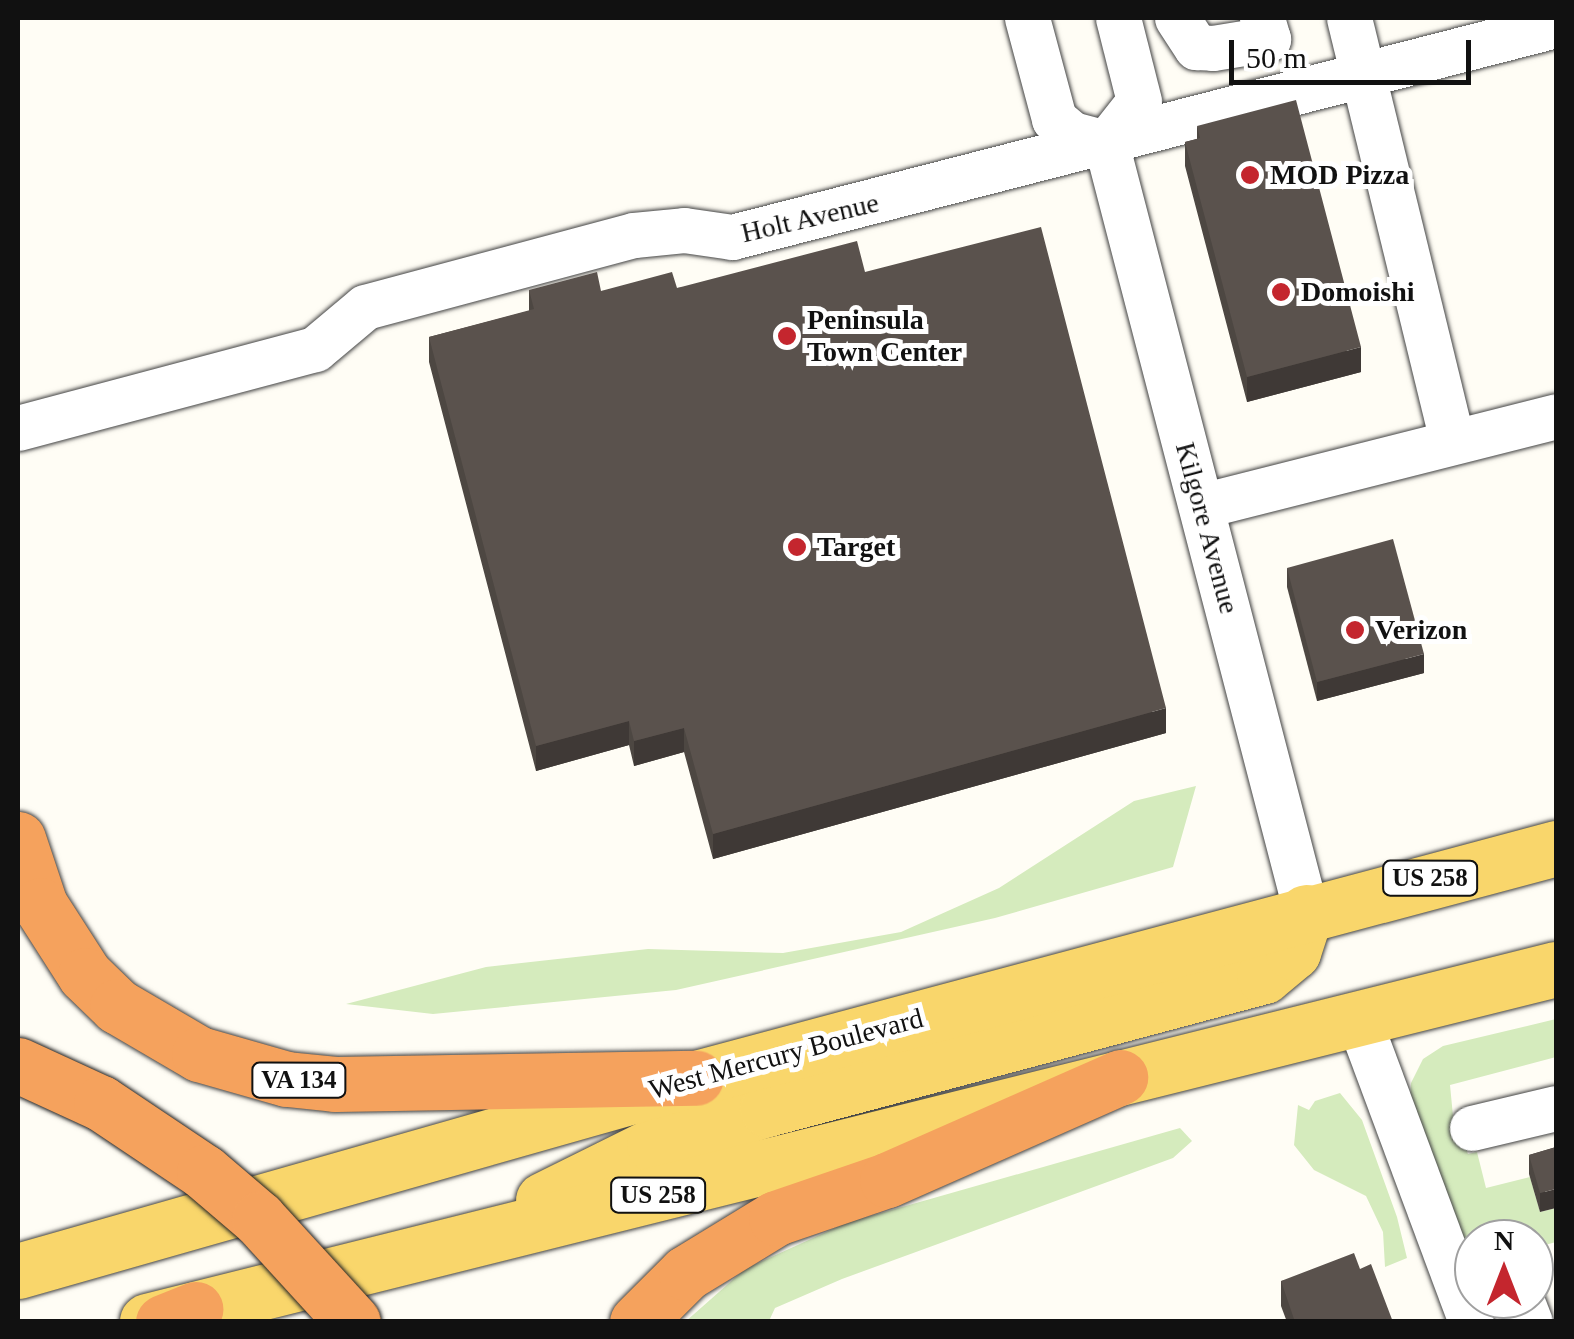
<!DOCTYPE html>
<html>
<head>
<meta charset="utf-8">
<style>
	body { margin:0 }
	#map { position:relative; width:1574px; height:1339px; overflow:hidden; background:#fffdf5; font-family:Georgia,serif }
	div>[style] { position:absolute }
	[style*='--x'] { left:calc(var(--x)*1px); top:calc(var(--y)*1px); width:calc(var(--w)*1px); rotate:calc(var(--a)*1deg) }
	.green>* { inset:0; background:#d5ebbd }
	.roads { filter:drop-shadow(0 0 2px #444) drop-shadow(0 0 2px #444) }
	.minor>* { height:45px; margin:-22.5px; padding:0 22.5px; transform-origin:22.5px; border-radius:22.5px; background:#fff }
	.major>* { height:55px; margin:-27.5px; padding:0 27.5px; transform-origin:27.5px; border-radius:27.5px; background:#f9d66b }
	.highway>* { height:55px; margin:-27.5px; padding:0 27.5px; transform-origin:27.5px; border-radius:27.5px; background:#f5a25d }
	.bridges { filter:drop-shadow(0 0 2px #222) drop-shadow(0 0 2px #222) }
	.highway-bridge>* { height:55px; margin:-27.5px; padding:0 27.5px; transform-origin:27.5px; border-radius:27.5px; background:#f5a25d }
	.wall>* { inset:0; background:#4d4742 }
	.shaded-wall>* { inset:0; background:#3f3936 }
	.building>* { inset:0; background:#5a524d }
	.dots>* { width:28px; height:28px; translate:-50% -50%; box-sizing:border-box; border:5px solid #fff; border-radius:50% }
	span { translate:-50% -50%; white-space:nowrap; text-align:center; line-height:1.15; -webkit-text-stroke:10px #fff; paint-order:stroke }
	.shield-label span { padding:2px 8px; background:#fff; border:2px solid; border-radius:8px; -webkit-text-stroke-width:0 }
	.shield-label { font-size:25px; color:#111; font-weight:700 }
	.poi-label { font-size:28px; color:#111; font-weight:700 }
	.left { translate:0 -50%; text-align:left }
	.street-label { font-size:28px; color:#111 }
	.frame { position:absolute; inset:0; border:20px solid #111; pointer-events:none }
	.north { position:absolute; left:1454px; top:1219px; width:100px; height:100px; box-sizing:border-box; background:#fff; border:2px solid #a0a0a0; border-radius:50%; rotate:0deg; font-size:28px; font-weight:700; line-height:40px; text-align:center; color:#111 }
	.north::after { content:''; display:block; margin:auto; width:35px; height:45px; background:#c4262e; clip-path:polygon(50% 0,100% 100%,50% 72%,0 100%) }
	.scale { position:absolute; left:1229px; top:40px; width:242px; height:45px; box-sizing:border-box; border:5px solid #111; border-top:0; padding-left:12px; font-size:30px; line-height:35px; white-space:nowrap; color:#111; -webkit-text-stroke:8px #fff; paint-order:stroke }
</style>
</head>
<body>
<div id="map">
	<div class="green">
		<div style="clip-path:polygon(1196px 786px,1173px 867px,995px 918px,676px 990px,433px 1014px,346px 1004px,486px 967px,648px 949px,783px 953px,901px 932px,999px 888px,1134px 801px)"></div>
		<div style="clip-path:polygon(1556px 1019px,1556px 1057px,1450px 1085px,1453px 1116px,1468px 1154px,1477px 1152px,1486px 1188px,1530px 1177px,1540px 1212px,1556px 1208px,1556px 1242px,1534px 1248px,1534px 1239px,1474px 1239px,1474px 1274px,1410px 1101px,1411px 1083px,1423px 1059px,1443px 1046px)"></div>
		<div style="clip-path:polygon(1340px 1093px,1362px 1120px,1397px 1217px,1407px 1258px,1385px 1267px,1383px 1232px,1366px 1196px,1314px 1170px,1294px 1145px,1298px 1105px,1309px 1110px,1315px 1101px)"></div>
		<div style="clip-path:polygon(1180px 1128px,1192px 1141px,1173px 1158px,842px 1279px,775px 1308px,769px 1321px,685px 1322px,745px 1269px,846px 1223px)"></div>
	</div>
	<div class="roads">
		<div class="minor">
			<div style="--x:1027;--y:18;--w:105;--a:75"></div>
			<div style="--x:1054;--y:119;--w:23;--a:40"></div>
			<div style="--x:1072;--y:134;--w:35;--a:15"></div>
			<div style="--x:1177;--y:18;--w:35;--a:57"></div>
			<div style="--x:1196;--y:47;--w:17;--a:3"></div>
			<div style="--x:1213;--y:48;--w:56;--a:-9.3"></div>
			<div style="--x:1268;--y:39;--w:22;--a:-106"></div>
			<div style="--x:1349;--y:18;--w:435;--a:76.3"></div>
			<div style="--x:1106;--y:143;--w:795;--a:75.42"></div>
			<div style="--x:1106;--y:143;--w:53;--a:-51.8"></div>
			<div style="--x:1139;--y:101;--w:86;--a:-104.2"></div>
			<div style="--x:18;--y:428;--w:307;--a:-14.9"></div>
			<div style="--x:315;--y:349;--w:65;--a:-40"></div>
			<div style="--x:365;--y:307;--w:278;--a:-15"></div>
			<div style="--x:634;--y:235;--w:50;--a:-5.7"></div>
			<div style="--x:684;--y:230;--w:49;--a:8.3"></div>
			<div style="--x:732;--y:237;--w:851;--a:-14.43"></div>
			<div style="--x:1201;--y:506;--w:366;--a:-14.2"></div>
			<div style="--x:1358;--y:1018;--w:324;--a:69.6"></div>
			<div style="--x:1472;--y:1128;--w:86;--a:-13.4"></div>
			<div style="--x:1521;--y:1299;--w:25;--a:69"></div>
		</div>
		<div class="major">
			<div style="--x:543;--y:1200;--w:124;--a:-26.4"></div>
			<div style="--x:654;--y:1145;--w:119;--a:-17.7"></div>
			<div style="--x:767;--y:1109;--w:514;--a:-14.98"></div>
			<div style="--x:1264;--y:976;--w:38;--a:-40"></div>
			<div style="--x:1293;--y:952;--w:42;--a:-72"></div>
			<div style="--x:18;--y:1271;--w:705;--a:-15.89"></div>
			<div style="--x:696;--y:1078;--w:890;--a:-14.97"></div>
			<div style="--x:147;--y:1321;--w:1452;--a:-14.03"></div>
		</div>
		<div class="highway">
			<div style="--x:18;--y:839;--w:70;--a:71.6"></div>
			<div style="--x:40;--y:905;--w:83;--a:57.3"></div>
			<div style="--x:85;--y:975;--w:45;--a:44.1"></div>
			<div style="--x:117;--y:1006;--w:95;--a:30.3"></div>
			<div style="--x:199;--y:1054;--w:91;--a:15.9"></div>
			<div style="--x:287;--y:1079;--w:48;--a:5.9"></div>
			<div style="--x:335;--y:1084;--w:361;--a:-1"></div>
			<div style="--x:163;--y:1322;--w:35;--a:-22"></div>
			<div style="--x:637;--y:1322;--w:69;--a:-45"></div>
			<div style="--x:686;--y:1273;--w:105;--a:-31.4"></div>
			<div style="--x:776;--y:1218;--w:117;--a:-18.9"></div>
			<div style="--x:887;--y:1180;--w:255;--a:-23.8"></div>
		</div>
	</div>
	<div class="bridges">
		<div class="highway-bridge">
			<div style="--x:18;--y:1065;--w:91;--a:24.6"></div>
			<div style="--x:101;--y:1103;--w:124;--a:33.8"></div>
			<div style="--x:204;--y:1172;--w:72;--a:40.5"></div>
			<div style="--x:259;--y:1219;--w:139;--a:47.6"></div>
		</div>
	</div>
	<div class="wall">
		<div style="clip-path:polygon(1197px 126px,1361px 372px,1247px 402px,1185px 166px,1185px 142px,1197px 139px)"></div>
		<div style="clip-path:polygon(865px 272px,1166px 733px,713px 859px,684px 752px,634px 766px,629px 745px,536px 771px,429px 362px,429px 337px,529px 311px,529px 290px,601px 291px,677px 288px)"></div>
		<div style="clip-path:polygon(1287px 568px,1424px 673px,1317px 701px,1287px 587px)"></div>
		<div style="clip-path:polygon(1556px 1147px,1540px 1212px,1529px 1174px,1529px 1155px)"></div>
		<div style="clip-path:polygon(1360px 1269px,1393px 1322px,1287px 1322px,1281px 1306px,1281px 1281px)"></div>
	</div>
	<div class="shaded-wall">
		<div style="clip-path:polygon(1361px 347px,1361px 372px,1247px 402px,1247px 377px)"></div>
		<div style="clip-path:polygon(1424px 654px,1424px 673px,1317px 701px,1317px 682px)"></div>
		<div style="clip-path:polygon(1166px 708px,1166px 733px,713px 859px,713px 834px)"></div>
		<div style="clip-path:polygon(629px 721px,629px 745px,536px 771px,536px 746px)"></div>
		<div style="clip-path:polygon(684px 728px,684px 752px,634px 766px,634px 741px)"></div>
		<div style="clip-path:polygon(1556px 1189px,1556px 1208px,1540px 1212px,1540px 1193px)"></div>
	</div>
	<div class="building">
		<div style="clip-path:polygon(1296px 100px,1361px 347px,1247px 377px,1185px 142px,1200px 138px,1197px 126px)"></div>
		<div style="clip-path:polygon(1041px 227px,1166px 708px,713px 834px,684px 728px,634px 741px,629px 721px,536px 746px,429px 337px,534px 309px,529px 290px,597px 272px,601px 291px,672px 272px,677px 288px,857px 241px,865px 272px)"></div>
		<div style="clip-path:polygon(1393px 539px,1424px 654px,1317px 682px,1287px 568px)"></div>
		<div style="clip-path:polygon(1556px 1147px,1556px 1189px,1540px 1193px,1529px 1155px)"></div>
		<div style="clip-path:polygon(1354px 1253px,1360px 1269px,1371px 1264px,1393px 1322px,1295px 1322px,1281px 1281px)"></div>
	</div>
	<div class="dots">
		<div style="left:1250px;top:175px;background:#c4262e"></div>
		<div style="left:1281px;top:292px;background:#c4262e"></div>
		<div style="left:787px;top:336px;background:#c4262e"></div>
		<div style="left:797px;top:547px;background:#c4262e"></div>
		<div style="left:1355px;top:630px;background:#c4262e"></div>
	</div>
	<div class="shield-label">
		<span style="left:1430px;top:878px">US 258</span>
		<span style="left:299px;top:1080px">VA 134</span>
		<span style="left:658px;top:1195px">US 258</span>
	</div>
	<div class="poi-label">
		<span class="left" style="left:1270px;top:175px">MOD Pizza</span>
		<span class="left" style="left:1301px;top:292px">Domoishi</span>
		<span class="left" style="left:807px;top:336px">Peninsula<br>Town Center</span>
		<span class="left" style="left:817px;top:547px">Target</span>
		<span class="left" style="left:1375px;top:630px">Verizon</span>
	</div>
	<div class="street-label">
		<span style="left:810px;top:218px;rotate:-13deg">Holt Avenue</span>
		<span style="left:1207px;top:528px;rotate:75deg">Kilgore Avenue</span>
		<span style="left:786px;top:1054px;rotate:-15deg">West Mercury Boulevard</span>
	</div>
	<div class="frame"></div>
	<div class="north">N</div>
	<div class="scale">50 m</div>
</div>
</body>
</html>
